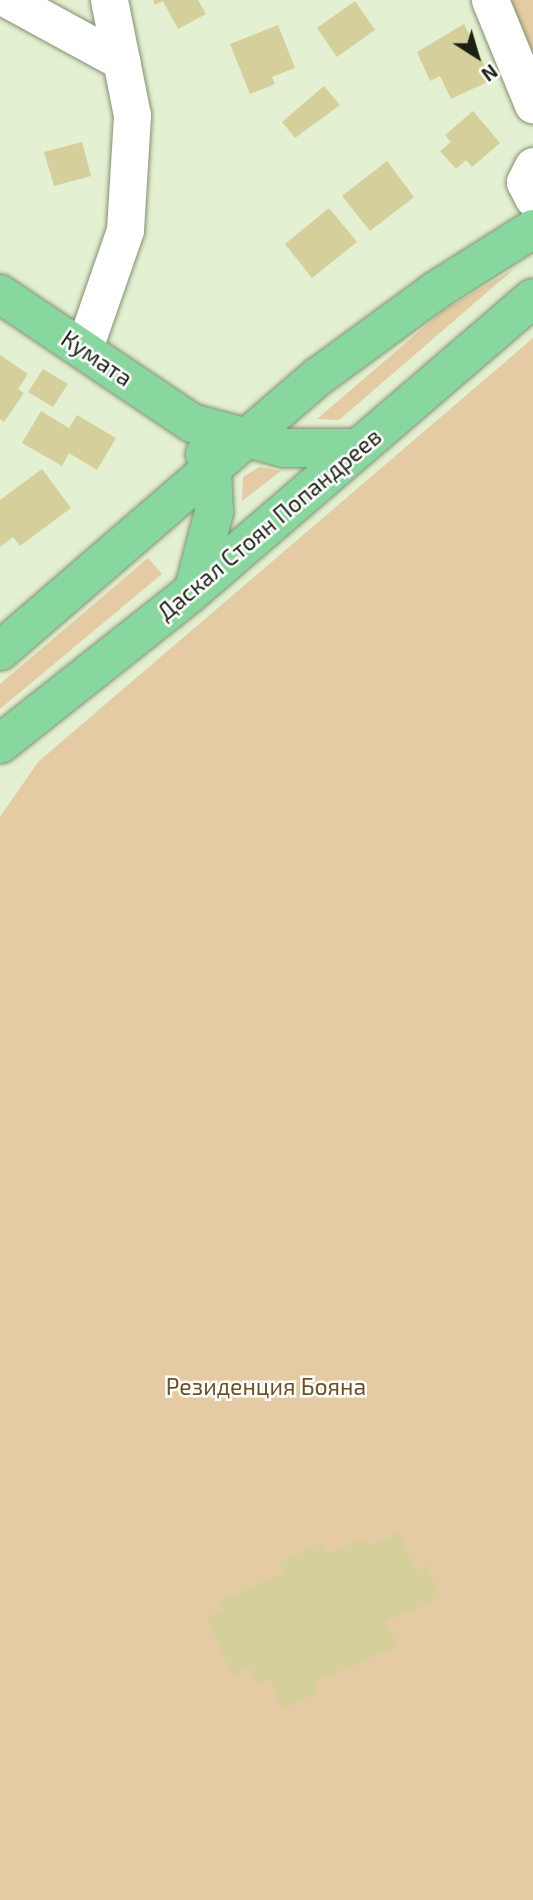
<!DOCTYPE html>
<html>
<head>
<meta charset="utf-8">
<style>
	body { margin:0 }
	#map { position:relative; width:533px; height:1900px; overflow:hidden; background:#e3f0d1; font-family:"Exo 2",sans-serif }
	div>[style] { position:absolute }
	[style*='--x'] { left:calc(var(--x)*1px); top:calc(var(--y)*1px); width:calc(var(--w)*1px); rotate:calc(var(--a)*1deg) }
	.green>* { inset:0; background:#e4cba3 }
	.building>* { inset:0; background:#d5cf9b }
	.roads { filter:drop-shadow(0 0 2px #838f72) drop-shadow(0 0 2px #838f72) }
	.minor>* { height:37px; margin:-18.5px; padding:0 18.5px; transform-origin:18.5px; border-radius:18.5px; background:#fff }
	.major>* { height:38px; margin:-19px; padding:0 19px; transform-origin:19px; border-radius:19px; background:#87d79e }
	span { translate:-50% -50%; white-space:nowrap; text-align:center; line-height:1.15; -webkit-text-stroke:5px #fff; paint-order:stroke }
	.street-label { font-size:23px; color:#1c2115 }
	.park-label { font-size:23px; color:#6e511c }
	.north { position:absolute; left:442px; top:21px; width:70px; height:70px; -webkit-text-stroke:5px #fff; paint-order:stroke; rotate:143deg; font-size:19px; font-weight:700; line-height:28px; text-align:center; color:#1c2115 }
	.north::after { content:''; display:block; margin:auto; width:24px; height:32px; background:#1c2115; clip-path:polygon(50% 0,100% 100%,50% 72%,0 100%) }
</style>
</head>
<body>
<div id="map">
	<div class="green">
		<div style="clip-path:polygon(498px 0,533px 0,533px 83px)"></div>
		<div style="clip-path:polygon(514px 269px,339px 420px,317px 419px,444px 310px)"></div>
		<div style="clip-path:polygon(533px 338px,533px 1900px,0 1900px,0 817px,38px 762px)"></div>
		<div style="clip-path:polygon(259px 467px,281px 471px,242px 501px,243px 477px)"></div>
		<div style="clip-path:polygon(148px 558px,162px 574px,0 709px,0 684px)"></div>
	</div>
	<div class="building">
		<div style="clip-path:polygon(153px 0,198px 0,206px 14px,178px 29px,163px 1px,155px 5px)"></div>
		<div style="clip-path:polygon(355px 1px,375px 30px,337px 57px,317px 28px)"></div>
		<div style="clip-path:polygon(464px 24px,484px 64px,490px 61px,498px 77px,451px 99px,440px 76px,430px 81px,417px 52px)"></div>
		<div style="clip-path:polygon(278px 25px,295px 68px,272px 77px,275px 84px,250px 94px,230px 44px)"></div>
		<div style="clip-path:polygon(324px 86px,340px 105px,295px 138px,282px 122px)"></div>
		<div style="clip-path:polygon(473px 111px,500px 143px,472px 167px,466px 160px,456px 169px,440px 151px,451px 142px,445px 135px)"></div>
		<div style="clip-path:polygon(82px 142px,91px 176px,54px 186px,44px 152px)"></div>
		<div style="clip-path:polygon(387px 161px,414px 197px,370px 231px,342px 196px)"></div>
		<div style="clip-path:polygon(329px 208px,357px 242px,312px 278px,285px 244px)"></div>
		<div style="clip-path:polygon(0 355px,28px 374px,18px 389px,24px 393px,4px 422px,0 419px)"></div>
		<div style="clip-path:polygon(43px 369px,68px 384px,53px 407px,28px 392px)"></div>
		<div style="clip-path:polygon(41px 411px,69px 428px,77px 415px,116px 438px,97px 470px,69px 453px,62px 466px,22px 443px)"></div>
		<div style="clip-path:polygon(42px 469px,71px 508px,20px 546px,13px 537px,0 547px,0 500px)"></div>
		<div style="clip-path:polygon(399px 1533px,415px 1571px,426px 1566px,440px 1598px,386px 1621px,397px 1647px,314px 1682px,318px 1693px,282px 1709px,269px 1679px,257px 1684px,250px 1668px,232px 1675px,207px 1618px,224px 1611px,220px 1601px,284px 1573px,280px 1562px,322px 1543px,327px 1554px,366px 1538px,370px 1546px)"></div>
	</div>
	<div class="roads">
		<div class="minor">
			<div style="--x:9;--y:0;--w:128;--a:28.6"></div>
			<div style="--x:490;--y:0;--w:113;--a:67.7"></div>
			<div style="--x:533;--y:166;--w:18;--a:117"></div>
			<div style="--x:525;--y:182;--w:18;--a:63"></div>
			<div style="--x:84;--y:348;--w:125;--a:-70.8"></div>
			<div style="--x:125;--y:230;--w:115;--a:-86.5"></div>
			<div style="--x:132;--y:115;--w:117;--a:-101.3"></div>
		</div>
		<div class="major">
			<div style="--x:0;--y:294;--w:231;--a:33.9"></div>
			<div style="--x:192;--y:423;--w:95;--a:15.2"></div>
			<div style="--x:284;--y:448;--w:74;--a:0"></div>
			<div style="--x:194;--y:589;--w:80;--a:-75.4"></div>
			<div style="--x:214;--y:512;--w:42;--a:-92.7"></div>
			<div style="--x:212;--y:470;--w:17;--a:-115"></div>
			<div style="--x:0;--y:651;--w:421;--a:-40.8"></div>
			<div style="--x:319;--y:376;--w:144;--a:-36.2"></div>
			<div style="--x:435;--y:291;--w:116;--a:-32.3"></div>
			<div style="--x:0;--y:744;--w:241;--a:-38.4"></div>
			<div style="--x:189;--y:594;--w:454;--a:-40.7"></div>
		</div>
	</div>
	<div class="street-label">
		<span style="left:97px;top:358px;rotate:34deg">Кумата</span>
		<span style="left:269px;top:524px;rotate:-40deg">Даскал Стоян Попандреев</span>
	</div>
	<div class="park-label">
		<span style="left:266px;top:1386px">Резиденция Бояна</span>
	</div>
	<div class="north">N</div>
</div>
</body>
</html>
